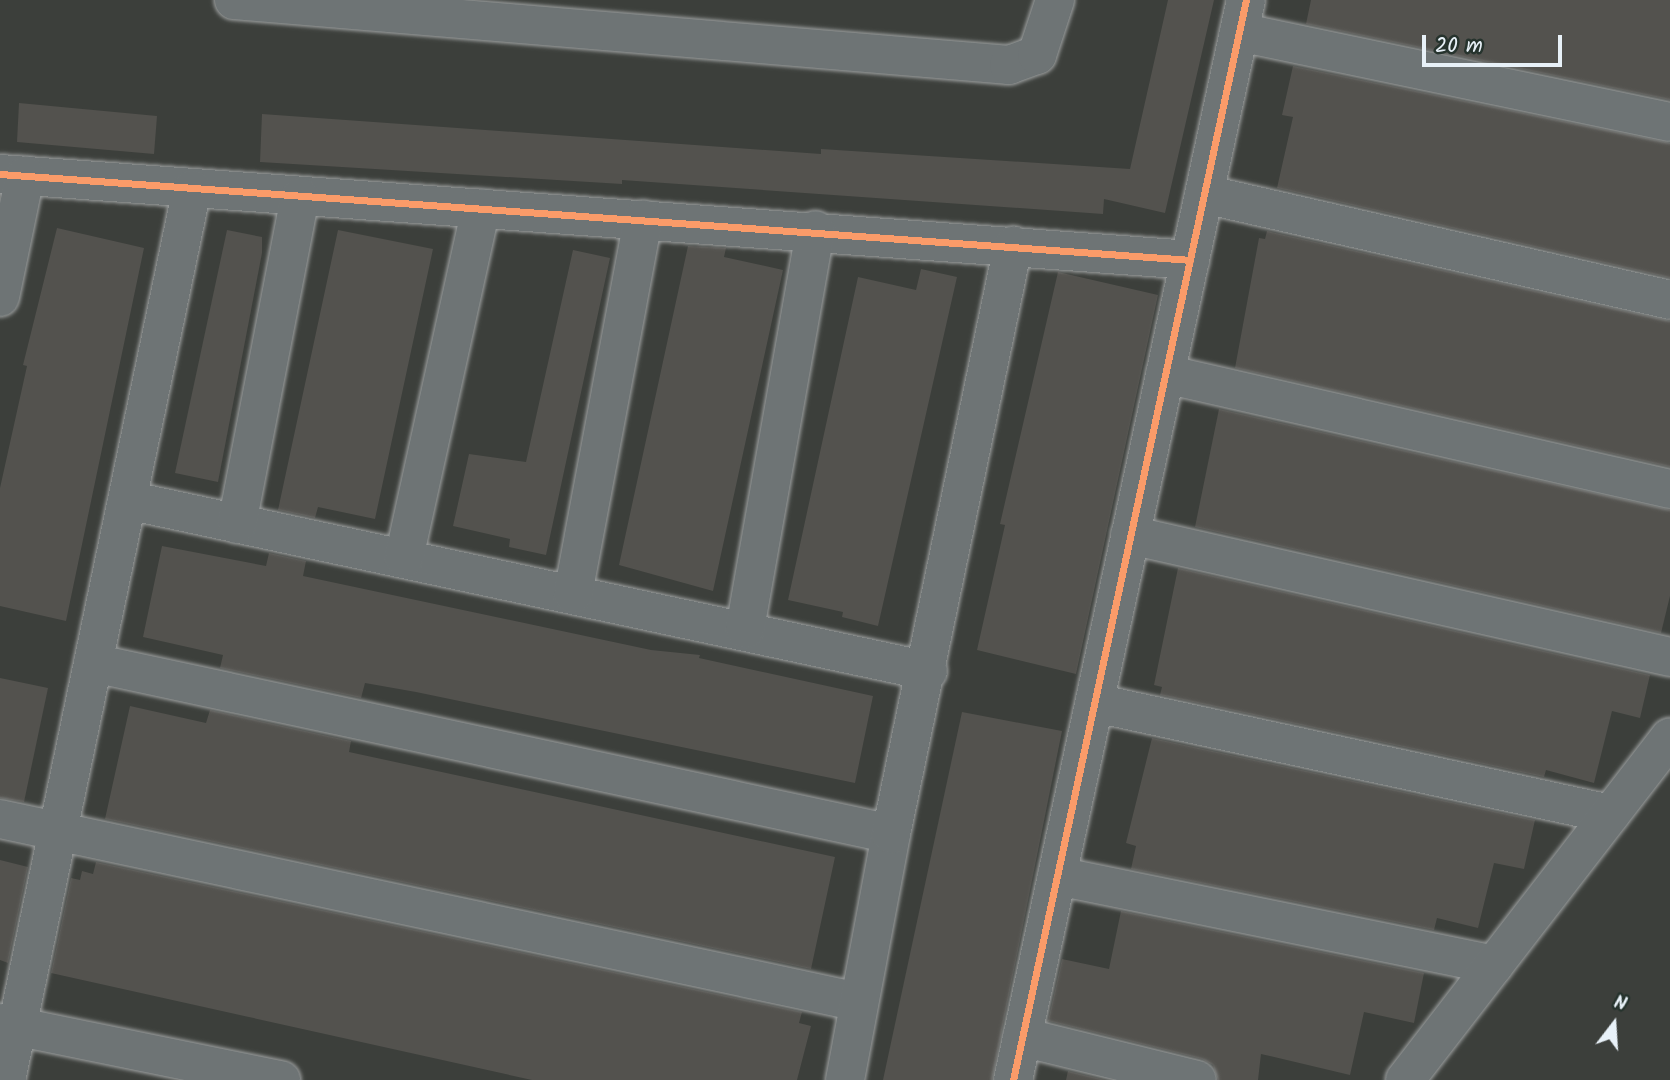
<!DOCTYPE html>
<html>
<head>
<meta charset="utf-8">
<style>
	body { margin:0 }
	#map { position:relative; width:1670px; height:1080px; overflow:hidden; background:#3c3f3b; font-family:Kalam,sans-serif }
	div>[style] { position:absolute }
	[style*='--x'] { left:calc(var(--x)*1px); top:calc(var(--y)*1px); width:calc(var(--w)*1px); rotate:calc(var(--a)*1deg) }
	.building>* { inset:0; background:#53524e }
	.roads { filter:drop-shadow(0 0 2px #9da0a0) drop-shadow(0 0 2px #9da0a0) }
	.minor>* { height:38px; margin:-19px; padding:0 19px; transform-origin:19px; border-radius:19px; background:#6e7475 }
	.cycleway>* { height:7px; margin:-3.5px; padding:0 3.5px; transform-origin:3.5px; border-radius:3.5px; background:#fa9b69 }
	span { translate:-50% -50%; white-space:nowrap; text-align:center; line-height:1.15; -webkit-text-stroke:5px #26332d; paint-order:stroke }
	.north { position:absolute; left:1579px; top:989px; width:70px; height:70px; -webkit-text-stroke:5px #26332d; paint-order:stroke; rotate:17deg; font-size:19px; font-weight:700; line-height:28px; text-align:center; color:#e8f1f8 }
	.north::after { content:''; display:block; margin:auto; width:24px; height:32px; background:#e8f1f8; clip-path:polygon(50% 0,100% 100%,50% 72%,0 100%) }
	.scale { position:absolute; left:1422px; top:35px; width:140px; height:32px; box-sizing:border-box; border:4px solid #e8f1f8; border-top:0; padding-left:9px; font-size:21px; line-height:24px; white-space:nowrap; color:#e8f1f8; -webkit-text-stroke:5px #26332d; paint-order:stroke }
</style>
</head>
<body>
<div id="map">
	<div class="building">
		<div style="clip-path:polygon(1168px 0,1214px 0,1165px 213px,1104px 199px,1103px 214px,622px 180px,622px 184px,260px 162px,262px 114px,821px 154px,821px 149px,1130px 169px)"></div>
		<div style="clip-path:polygon(1311px 0,1670px 0,1670px 100px,1306px 24px)"></div>
		<div style="clip-path:polygon(1293px 66px,1670px 143px,1670px 278px,1277px 188px,1293px 117px,1282px 115px)"></div>
		<div style="clip-path:polygon(19px 103px,157px 116px,154px 154px,17px 142px)"></div>
		<div style="clip-path:polygon(57px 228px,144px 248px,66px 621px,0 606px,0 488px,27px 366px,23px 365px)"></div>
		<div style="clip-path:polygon(227px 230px,262px 237px,262px 253px,218px 482px,175px 473px)"></div>
		<div style="clip-path:polygon(338px 230px,433px 249px,375px 519px,318px 507px,315px 518px,278px 510px)"></div>
		<div style="clip-path:polygon(1267px 231px,1670px 321px,1670px 467px,1235px 368px,1259px 238px,1265px 239px)"></div>
		<div style="clip-path:polygon(688px 246px,726px 248px,724px 257px,783px 270px,713px 591px,619px 565px)"></div>
		<div style="clip-path:polygon(573px 250px,610px 258px,546px 555px,509px 547px,510px 539px,453px 526px,469px 454px,526px 462px)"></div>
		<div style="clip-path:polygon(921px 269px,957px 277px,878px 626px,842px 617px,843px 612px,788px 600px,858px 277px,916px 290px)"></div>
		<div style="clip-path:polygon(1058px 272px,1158px 295px,1076px 674px,977px 650px,1005px 525px,1000px 524px)"></div>
		<div style="clip-path:polygon(1219px 409px,1670px 510px,1670px 596px,1661px 633px,1195px 527px)"></div>
		<div style="clip-path:polygon(162px 546px,266px 566px,269px 553px,306px 561px,303px 576px,651px 650px,700px 655px,699px 658px,873px 696px,855px 783px,416px 692px,365px 683px,361px 698px,220px 668px,223px 655px,143px 637px)"></div>
		<div style="clip-path:polygon(1178px 568px,1650px 675px,1640px 718px,1612px 711px,1594px 783px,1546px 770px,1544px 777px,1160px 695px,1162px 687px,1154px 685px)"></div>
		<div style="clip-path:polygon(0 678px,48px 688px,24px 802px,0 798px)"></div>
		<div style="clip-path:polygon(130px 706px,206px 723px,210px 710px,351px 741px,349px 752px,835px 857px,811px 969px,105px 819px)"></div>
		<div style="clip-path:polygon(962px 712px,1062px 731px,992px 1080px,883px 1080px)"></div>
		<div style="clip-path:polygon(1152px 738px,1535px 820px,1524px 869px,1494px 863px,1478px 928px,1437px 918px,1434px 930px,1131px 869px,1136px 846px,1126px 843px)"></div>
		<div style="clip-path:polygon(0 860px,28px 867px,8px 963px,0 960px)"></div>
		<div style="clip-path:polygon(96px 862px,802px 1012px,799px 1023px,811px 1026px,797px 1080px,532px 1080px,51px 973px,71px 878px,80px 880px,82px 871px,93px 874px)"></div>
		<div style="clip-path:polygon(1121px 911px,1424px 973px,1414px 1023px,1364px 1012px,1350px 1075px,1261px 1054px,1258px 1080px,1218px 1080px,1213px 1065px,1202px 1059px,1048px 1021px,1062px 959px,1109px 969px)"></div>
		<div style="clip-path:polygon(1068px 1071px,1105px 1080px,1066px 1080px)"></div>
	</div>
	<div class="roads">
		<div class="minor">
			<div style="--x:234;--y:0;--w:778;--a:4.79"></div>
			<div style="--x:1009;--y:65;--w:30;--a:-20"></div>
			<div style="--x:1037;--y:55;--w:58;--a:-71.9"></div>
			<div style="--x:1239;--y:32;--w:440;--a:11.8"></div>
			<div style="--x:0;--y:174;--w:1193;--a:4.13"></div>
			<div style="--x:1204;--y:194;--w:478;--a:12.8"></div>
			<div style="--x:0;--y:297;--w:124;--a:-78.3"></div>
			<div style="--x:1165;--y:374;--w:518;--a:12.83"></div>
			<div style="--x:127;--y:500;--w:819;--a:12.05"></div>
			<div style="--x:237;--y:524;--w:333;--a:-79.1"></div>
			<div style="--x:1130;--y:535;--w:554;--a:12.73"></div>
			<div style="--x:404;--y:558;--w:358;--a:-77.6"></div>
			<div style="--x:573;--y:594;--w:381;--a:-79.4"></div>
			<div style="--x:745;--y:629;--w:405;--a:-80"></div>
			<div style="--x:93;--y:663;--w:816;--a:12.09"></div>
			<div style="--x:1095;--y:703;--w:527;--a:12.16"></div>
			<div style="--x:0;--y:819;--w:878;--a:12.03"></div>
			<div style="--x:1057;--y:876;--w:446;--a:11.5"></div>
			<div style="--x:0;--y:1023;--w:287;--a:11.5"></div>
			<div style="--x:1022;--y:1037;--w:180;--a:13.8"></div>
			<div style="--x:6;--y:1080;--w:910;--a:-78.21"></div>
			<div style="--x:845;--y:1080;--w:250;--a:-79.4"></div>
			<div style="--x:891;--y:834;--w:601;--a:-78.28"></div>
			<div style="--x:1013;--y:1080;--w:1105;--a:-77.83"></div>
			<div style="--x:1405;--y:1080;--w:433;--a:-52.3"></div>
		</div>
	</div>
	<div class="cycleway">
		<div style="--x:0;--y:174;--w:1193;--a:4.13"></div>
		<div style="--x:1013;--y:1080;--w:1105;--a:-77.83"></div>
	</div>
	<div class="north">N</div>
	<div class="scale">20 m</div>
</div>
</body>
</html>
